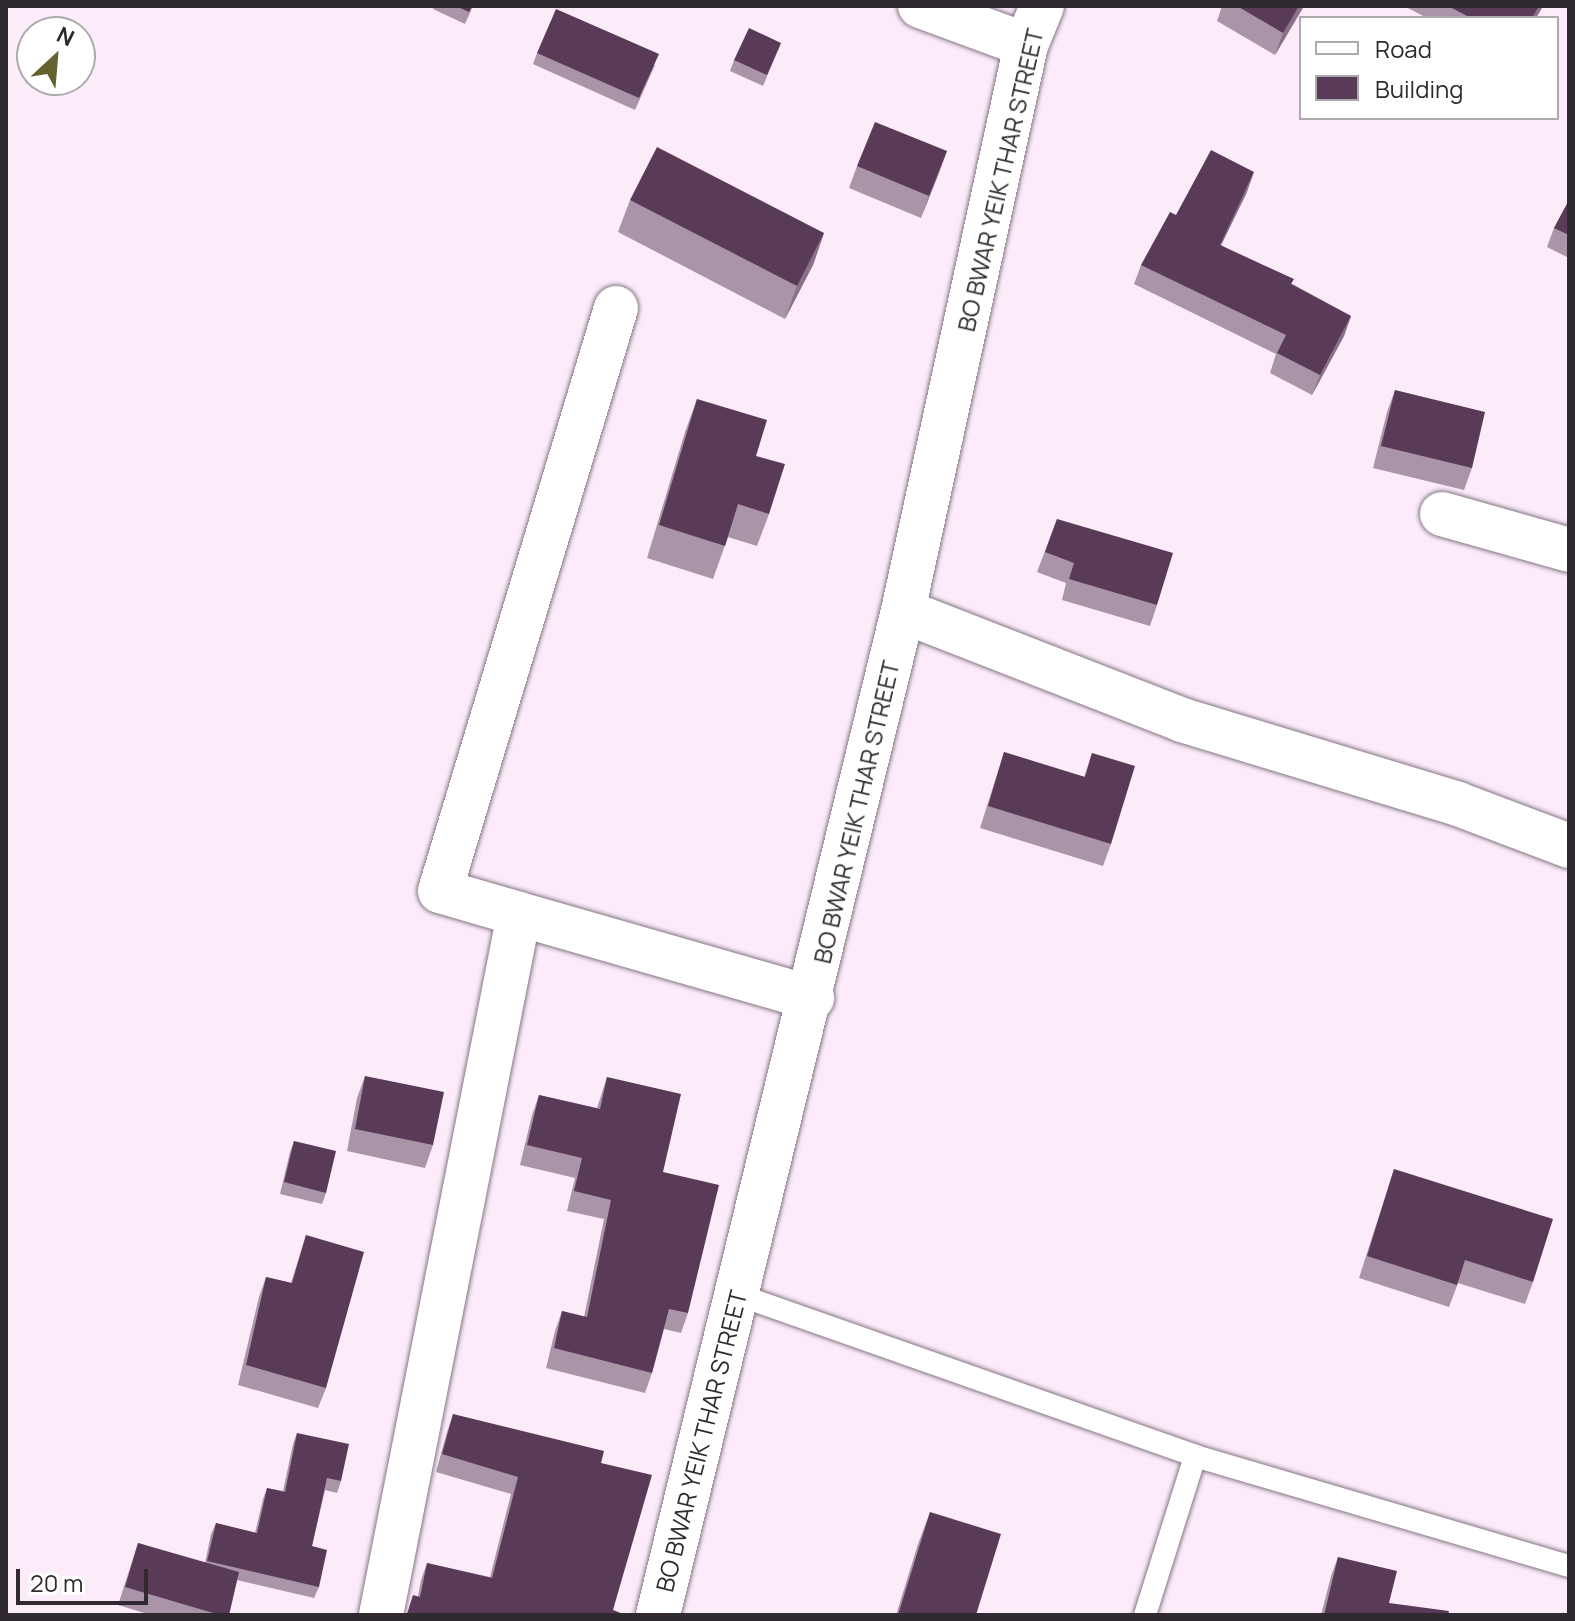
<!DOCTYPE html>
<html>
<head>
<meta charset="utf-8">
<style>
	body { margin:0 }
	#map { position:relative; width:1575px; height:1621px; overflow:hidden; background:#fcecfa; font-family:Manrope,sans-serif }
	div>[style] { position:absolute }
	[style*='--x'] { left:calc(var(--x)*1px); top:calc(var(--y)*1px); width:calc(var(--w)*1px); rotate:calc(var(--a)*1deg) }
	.roads { filter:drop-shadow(0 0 2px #857683) drop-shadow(0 0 2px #857683) }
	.service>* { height:22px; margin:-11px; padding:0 11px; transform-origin:11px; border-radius:11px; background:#fff }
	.minor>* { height:44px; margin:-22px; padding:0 22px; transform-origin:22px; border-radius:22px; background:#fff }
	.wall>* { inset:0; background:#aa94a8 }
	.shaded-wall>* { inset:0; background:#8a7088 }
	.building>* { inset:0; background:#593b57 }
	span { translate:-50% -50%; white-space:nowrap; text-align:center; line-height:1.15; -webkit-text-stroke:8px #fff; paint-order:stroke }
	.street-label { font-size:24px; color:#302a30 }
	.frame { position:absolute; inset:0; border:8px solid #302a30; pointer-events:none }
	.legend { position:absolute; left:1299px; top:16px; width:260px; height:104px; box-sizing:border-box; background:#fff; border:2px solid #acaaac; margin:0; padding:10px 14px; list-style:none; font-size:24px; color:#302a30 }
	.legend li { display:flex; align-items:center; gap:16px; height:40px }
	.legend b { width:40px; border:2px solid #acaaac }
	.north { position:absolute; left:16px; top:16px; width:80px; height:80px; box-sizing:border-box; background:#fff; border:2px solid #acaaac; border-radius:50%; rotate:26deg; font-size:22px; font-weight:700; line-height:32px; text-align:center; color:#302a30 }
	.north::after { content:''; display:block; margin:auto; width:28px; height:36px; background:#64622f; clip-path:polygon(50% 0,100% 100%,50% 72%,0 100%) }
	.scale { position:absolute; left:16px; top:1569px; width:132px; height:36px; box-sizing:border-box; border:4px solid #302a30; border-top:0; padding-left:10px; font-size:24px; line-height:28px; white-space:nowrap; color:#302a30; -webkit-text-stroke:6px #fff; paint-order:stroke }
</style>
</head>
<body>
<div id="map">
	<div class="roads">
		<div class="service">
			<div style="--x:736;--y:1294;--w:487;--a:19.4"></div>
			<div style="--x:1145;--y:1615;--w:167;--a:-72.5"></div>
			<div style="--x:1195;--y:1456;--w:390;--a:16.4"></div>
		</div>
		<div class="minor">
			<div style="--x:920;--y:6;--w:113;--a:20.2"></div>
			<div style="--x:1442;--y:514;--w:132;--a:15.8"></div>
			<div style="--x:903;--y:611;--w:300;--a:21.3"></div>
			<div style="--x:1182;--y:720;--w:288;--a:16.9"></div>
			<div style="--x:1458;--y:804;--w:119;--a:20.7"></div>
			<div style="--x:519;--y:914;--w:305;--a:16"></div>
			<div style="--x:381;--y:1615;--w:714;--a:-78.86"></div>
			<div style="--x:519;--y:914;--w:82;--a:-163.8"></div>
			<div style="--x:440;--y:891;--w:609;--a:-73.2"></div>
			<div style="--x:658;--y:1615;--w:1033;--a:-76.29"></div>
			<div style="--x:903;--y:611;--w:579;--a:-77.74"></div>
			<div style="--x:1026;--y:45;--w:42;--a:-67.7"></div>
		</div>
	</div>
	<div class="wall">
		<div style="clip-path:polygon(434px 6px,473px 6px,465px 24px,433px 9px)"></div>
		<div style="clip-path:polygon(1222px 6px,1304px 6px,1275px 55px,1217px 21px)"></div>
		<div style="clip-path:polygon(1404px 6px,1543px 6px,1536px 18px,1427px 18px)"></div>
		<div style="clip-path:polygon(781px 43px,763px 86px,730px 71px,734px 60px)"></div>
		<div style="clip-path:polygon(537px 53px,655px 65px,635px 110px,533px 64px)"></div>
		<div style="clip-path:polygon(947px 151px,921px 218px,849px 188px,857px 166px)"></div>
		<div style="clip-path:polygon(1247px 192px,1221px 245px,1351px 316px,1344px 336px,1312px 395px,1270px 373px,1276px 354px,1134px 284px,1141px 265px,1176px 215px)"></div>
		<div style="clip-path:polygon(630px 200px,824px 233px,813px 265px,785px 319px,618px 232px)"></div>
		<div style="clip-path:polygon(1569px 200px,1569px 258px,1547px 247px,1554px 228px)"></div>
		<div style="clip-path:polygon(1395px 390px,1472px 468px,1464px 490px,1373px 468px,1387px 412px)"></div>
		<div style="clip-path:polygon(697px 399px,756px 456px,769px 514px,757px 546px,728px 537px,713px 579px,647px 558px,685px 432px)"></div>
		<div style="clip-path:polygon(1057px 519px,1157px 605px,1150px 626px,1062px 600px,1066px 583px,1037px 572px)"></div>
		<div style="clip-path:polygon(1004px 752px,1084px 777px,1092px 753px,1111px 844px,1103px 866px,980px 828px)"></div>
		<div style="clip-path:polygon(365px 1076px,433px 1145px,425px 1168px,347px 1151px,357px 1098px)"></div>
		<div style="clip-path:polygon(607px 1077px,663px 1172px,688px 1313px,681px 1333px,664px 1329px,652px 1373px,645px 1393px,546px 1368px,555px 1331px,562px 1311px,584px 1317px,604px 1219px,567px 1211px,575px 1178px,520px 1165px,532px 1115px,539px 1095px,597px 1108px)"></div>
		<div style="clip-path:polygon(294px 1141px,326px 1193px,322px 1204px,280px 1194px,290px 1152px)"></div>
		<div style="clip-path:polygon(1394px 1169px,1533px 1282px,1525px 1304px,1458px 1283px,1449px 1307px,1359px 1278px)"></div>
		<div style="clip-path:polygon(306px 1235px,326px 1388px,318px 1408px,238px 1385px,259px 1297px,266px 1277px,291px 1283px)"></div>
		<div style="clip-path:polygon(453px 1414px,601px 1463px,613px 1610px,407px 1614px,418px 1596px,421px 1580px,427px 1563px,490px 1577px,511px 1494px,436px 1472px,447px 1432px)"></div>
		<div style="clip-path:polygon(297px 1433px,341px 1481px,337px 1493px,325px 1490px,312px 1546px,319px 1587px,314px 1598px,237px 1580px,229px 1615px,151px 1615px,118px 1605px,138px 1543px,205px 1563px,211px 1534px,216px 1523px,255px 1533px,263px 1499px,267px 1488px,283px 1491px,293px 1444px)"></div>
		<div style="clip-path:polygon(930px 1512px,976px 1615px,896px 1615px,918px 1544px)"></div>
		<div style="clip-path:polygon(1338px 1557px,1389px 1603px,1448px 1615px,1321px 1615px,1331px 1576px)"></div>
	</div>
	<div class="shaded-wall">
		<div style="clip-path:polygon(1299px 6px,1304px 6px,1275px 55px,1283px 33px)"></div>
		<div style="clip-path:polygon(1539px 6px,1543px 6px,1536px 18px,1532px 18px)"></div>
		<div style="clip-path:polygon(947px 151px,939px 173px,921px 218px,929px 196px)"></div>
		<div style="clip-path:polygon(1254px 172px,1247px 192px,1212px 264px,1220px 245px)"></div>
		<div style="clip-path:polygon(824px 233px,813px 265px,785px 319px,797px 286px)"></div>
		<div style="clip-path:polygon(1351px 316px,1344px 336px,1312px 395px,1320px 375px)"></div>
	</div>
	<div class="building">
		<div style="clip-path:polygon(456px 6px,472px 6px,469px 12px)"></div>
		<div style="clip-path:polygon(1237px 6px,1299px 6px,1283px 33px)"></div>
		<div style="clip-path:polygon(1448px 6px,1539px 6px,1532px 18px,1468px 18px,1469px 17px)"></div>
		<div style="clip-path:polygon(556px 9px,659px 54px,639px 98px,537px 53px)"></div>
		<div style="clip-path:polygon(749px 28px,781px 43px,767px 75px,734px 60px)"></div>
		<div style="clip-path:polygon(875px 122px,947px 151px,929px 196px,857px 166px)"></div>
		<div style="clip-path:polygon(657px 147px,824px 233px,797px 286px,630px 200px)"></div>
		<div style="clip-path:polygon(1211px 150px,1254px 172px,1220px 245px,1294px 279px,1291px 284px,1351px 316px,1320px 375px,1277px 353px,1286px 335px,1141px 265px,1170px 212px,1176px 215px)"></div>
		<div style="clip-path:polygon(1569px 200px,1569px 235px,1554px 228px)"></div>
		<div style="clip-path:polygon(1395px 390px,1485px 412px,1472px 468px,1381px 446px)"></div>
		<div style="clip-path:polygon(697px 399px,767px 420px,756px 456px,785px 464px,769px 514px,738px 504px,725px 546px,659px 525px)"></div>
		<div style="clip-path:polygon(1057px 519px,1173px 553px,1157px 605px,1069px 579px,1074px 563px,1045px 552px)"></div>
		<div style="clip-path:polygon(1004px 752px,1085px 777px,1092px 753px,1135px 766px,1111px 844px,988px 806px)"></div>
		<div style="clip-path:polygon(365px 1076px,444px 1092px,433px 1145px,355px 1129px)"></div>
		<div style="clip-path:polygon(607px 1077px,681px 1094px,663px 1172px,719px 1185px,688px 1313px,669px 1309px,652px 1373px,554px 1348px,562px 1311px,587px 1317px,611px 1200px,574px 1191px,582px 1158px,527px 1145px,539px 1095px,600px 1109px)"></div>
		<div style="clip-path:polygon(294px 1141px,336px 1151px,326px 1193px,284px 1182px)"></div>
		<div style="clip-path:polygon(1394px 1169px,1553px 1219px,1533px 1282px,1465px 1260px,1457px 1285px,1367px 1256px)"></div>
		<div style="clip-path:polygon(306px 1235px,364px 1252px,326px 1388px,246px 1365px,266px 1277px,292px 1283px)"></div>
		<div style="clip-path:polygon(453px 1414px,604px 1451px,601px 1463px,652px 1475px,613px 1610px,626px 1615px,404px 1615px,407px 1614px,413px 1595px,420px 1597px,427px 1563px,492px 1578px,518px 1477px,442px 1454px)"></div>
		<div style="clip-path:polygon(297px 1433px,349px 1444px,341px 1481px,327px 1478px,312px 1546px,327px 1550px,319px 1587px,207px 1561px,216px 1523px,257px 1533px,267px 1488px,285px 1492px)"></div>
		<div style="clip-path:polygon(930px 1512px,1001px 1534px,976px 1615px,898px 1615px)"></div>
		<div style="clip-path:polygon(138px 1543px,239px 1572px,229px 1615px,220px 1615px,125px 1587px)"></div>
		<div style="clip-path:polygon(1338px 1557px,1397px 1571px,1389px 1603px,1449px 1611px,1448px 1615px,1324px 1615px)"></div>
	</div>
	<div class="street-label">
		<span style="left:1000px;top:180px;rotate:-77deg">BO BWAR YEIK THAR STREET</span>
		<span style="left:856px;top:812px;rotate:-77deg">BO BWAR YEIK THAR STREET</span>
		<span style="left:701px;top:1441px;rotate:-76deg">BO BWAR YEIK THAR STREET</span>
	</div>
	<div class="frame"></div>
	<ul class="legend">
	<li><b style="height:10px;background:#fff"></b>Road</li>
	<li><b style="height:22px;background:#593b57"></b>Building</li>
	</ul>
	<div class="north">N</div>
	<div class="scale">20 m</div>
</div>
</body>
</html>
